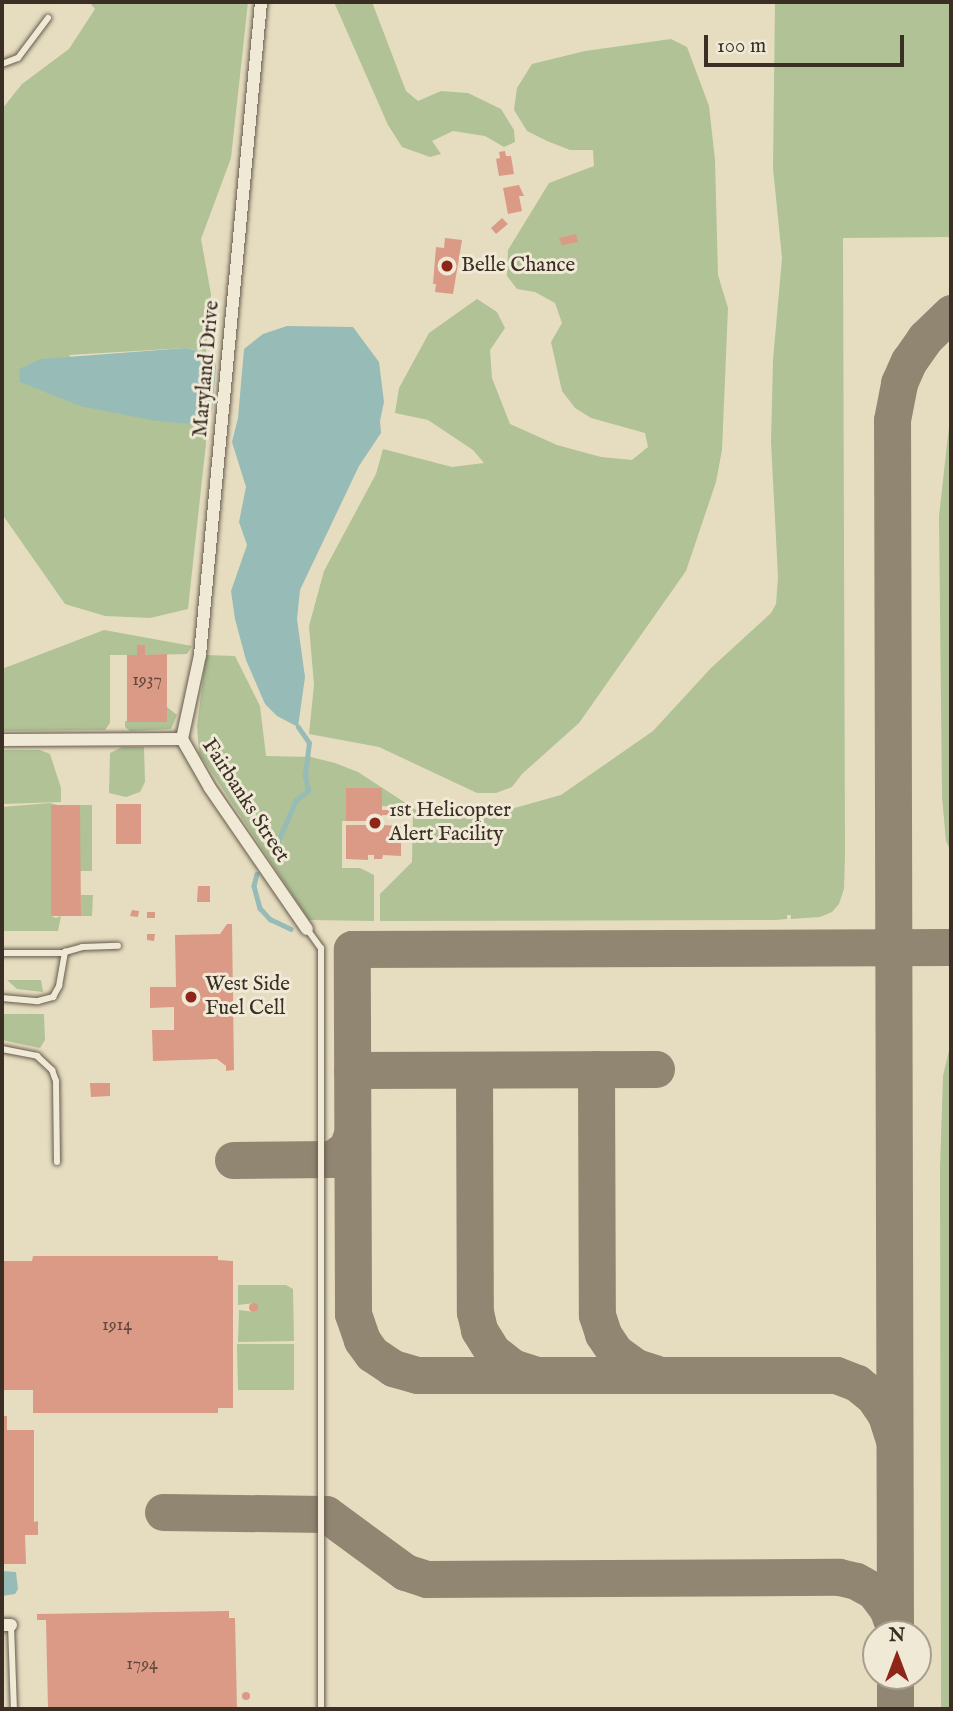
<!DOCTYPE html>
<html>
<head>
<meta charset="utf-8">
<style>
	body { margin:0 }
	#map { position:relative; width:953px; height:1711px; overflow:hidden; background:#e6ddc0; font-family:"IM FELL English",serif }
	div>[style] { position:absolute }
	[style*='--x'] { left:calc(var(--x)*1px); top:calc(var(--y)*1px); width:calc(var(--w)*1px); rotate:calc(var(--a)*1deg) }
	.green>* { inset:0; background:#b0c296 }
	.water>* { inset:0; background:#97bbb7 }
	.stream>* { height:4.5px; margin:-2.25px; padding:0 2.25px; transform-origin:2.25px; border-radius:2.25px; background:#97bbb7 }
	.taxiway>* { height:37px; margin:-18.5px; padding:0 18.5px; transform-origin:18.5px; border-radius:18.5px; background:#908672 }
	.building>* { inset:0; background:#da9a85 }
	.round { border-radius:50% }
	.roads { filter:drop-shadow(0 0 2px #665a4c) drop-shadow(0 0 2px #665a4c) }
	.lane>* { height:6px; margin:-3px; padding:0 3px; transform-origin:3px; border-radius:3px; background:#efe9d6 }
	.street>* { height:12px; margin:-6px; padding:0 6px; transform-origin:6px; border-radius:6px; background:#efe9d6 }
	.dots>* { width:19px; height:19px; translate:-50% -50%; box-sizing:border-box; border:4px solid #efe9d6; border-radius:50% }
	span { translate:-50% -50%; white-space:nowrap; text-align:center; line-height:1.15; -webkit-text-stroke:6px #efe9d6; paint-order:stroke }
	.number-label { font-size:18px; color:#63493d }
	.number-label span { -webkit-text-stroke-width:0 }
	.poi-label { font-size:21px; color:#3b2e25 }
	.left { translate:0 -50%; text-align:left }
	.street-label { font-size:21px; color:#3b2e25 }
	.frame { position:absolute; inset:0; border:4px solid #3b2e25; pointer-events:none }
	.north { position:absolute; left:862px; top:1620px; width:70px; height:70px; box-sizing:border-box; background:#efe9d6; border:2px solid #a79e8f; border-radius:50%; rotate:0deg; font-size:19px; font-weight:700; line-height:28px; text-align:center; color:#3b2e25 }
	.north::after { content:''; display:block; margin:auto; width:24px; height:32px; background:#8f2418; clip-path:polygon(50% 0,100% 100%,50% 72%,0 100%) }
	.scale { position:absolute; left:704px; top:35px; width:200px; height:32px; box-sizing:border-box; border:4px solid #3b2e25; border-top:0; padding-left:9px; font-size:21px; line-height:24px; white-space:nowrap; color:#3b2e25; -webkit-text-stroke:5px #efe9d6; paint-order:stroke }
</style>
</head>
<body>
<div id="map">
	<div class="green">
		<div style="clip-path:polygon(89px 2px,248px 2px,231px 158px,201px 239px,211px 294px,206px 352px,186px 348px,69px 355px,117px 413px,186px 424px,206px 422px,206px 443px,188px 609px,150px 618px,105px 616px,65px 604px,2px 514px,2px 109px,22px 84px,69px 49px,95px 9px)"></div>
		<div style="clip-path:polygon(334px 2px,372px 2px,406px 91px,418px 101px,441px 91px,468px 93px,501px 109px,514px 130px,515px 142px,504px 147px,485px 136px,453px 131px,432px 141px,441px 154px,430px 157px,402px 147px,388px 125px)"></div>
		<div style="clip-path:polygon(775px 2px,951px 2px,951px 237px,843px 238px,845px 854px,844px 889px,839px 904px,832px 912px,820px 917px,791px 919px,791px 915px,787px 915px,787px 919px,775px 920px,380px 921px,380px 894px,412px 862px,413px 811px,409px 808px,382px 806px,381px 788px,347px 788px,346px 821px,342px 821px,342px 868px,360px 868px,374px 875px,374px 921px,309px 920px,199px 753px,197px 726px,206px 655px,235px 656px,260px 706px,266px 756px,311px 757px,335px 763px,358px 772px,424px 815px,511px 809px,561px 795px,653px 731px,711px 668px,771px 613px,776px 604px,778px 577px,771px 442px,773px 360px,782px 258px,773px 168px)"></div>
		<div style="clip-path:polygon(671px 39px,687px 47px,709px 106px,715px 160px,718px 275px,728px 308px,722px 450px,716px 482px,686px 571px,579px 723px,522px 774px,512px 787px,496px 793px,477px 793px,379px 747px,309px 734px,314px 685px,309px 626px,324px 571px,376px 474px,383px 449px,452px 467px,484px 463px,473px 450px,428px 420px,395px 413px,399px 388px,429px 333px,477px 299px,497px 312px,505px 328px,490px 350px,492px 378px,510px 424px,557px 445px,601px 457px,632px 460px,648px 447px,645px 433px,591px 418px,575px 408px,562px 391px,551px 342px,562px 323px,555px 303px,535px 292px,517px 289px,507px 276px,508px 250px,549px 183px,594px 166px,593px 150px,570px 150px,547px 141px,527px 131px,514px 110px,517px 88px,532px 64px,585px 51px)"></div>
		<div style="clip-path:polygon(951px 409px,951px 852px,946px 841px,942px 797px,939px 516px)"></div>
		<div style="clip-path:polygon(104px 630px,192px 646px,187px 654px,145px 655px,144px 645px,137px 645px,137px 655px,110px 655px,110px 723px,105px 730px,2px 731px,2px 669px)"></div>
		<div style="clip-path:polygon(167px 707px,177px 715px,171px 729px,130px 731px,125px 727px,125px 721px,167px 722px)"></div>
		<div style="clip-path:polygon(144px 747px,145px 782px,140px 792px,126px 797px,109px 793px,110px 753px,122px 747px)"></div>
		<div style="clip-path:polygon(5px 750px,40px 750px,50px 754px,61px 788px,61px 802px,2px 804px,2px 751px)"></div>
		<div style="clip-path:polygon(50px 803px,57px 805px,51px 806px,51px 916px,56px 918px,61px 916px,58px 931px,2px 931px,2px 807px)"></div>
		<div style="clip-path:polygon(80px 805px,92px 805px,92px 871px,80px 871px)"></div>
		<div style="clip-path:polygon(81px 895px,93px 895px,92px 916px,81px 916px)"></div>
		<div style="clip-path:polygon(7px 980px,41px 980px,43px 992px,17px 989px)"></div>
		<div style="clip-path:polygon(44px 1014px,45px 1040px,40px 1048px,2px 1040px,2px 1014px)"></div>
		<div style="clip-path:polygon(951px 1042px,951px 1709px,941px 1709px,940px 1168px,943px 1076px)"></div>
		<div style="clip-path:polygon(238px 1285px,286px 1285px,293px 1289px,294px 1341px,238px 1342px,239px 1310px,255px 1312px,257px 1309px,254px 1303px,238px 1305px)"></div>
		<div style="clip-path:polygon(237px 1344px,294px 1344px,294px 1390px,238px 1390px)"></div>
	</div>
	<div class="water">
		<div style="clip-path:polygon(287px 326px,353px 327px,379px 362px,384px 402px,380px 421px,381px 433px,359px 466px,300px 590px,297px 619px,305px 677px,298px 727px,277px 716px,265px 704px,246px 660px,235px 619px,231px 591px,247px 545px,239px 522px,246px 487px,232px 442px,238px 418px,244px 349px,263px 334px)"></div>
		<div style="clip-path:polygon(186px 348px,212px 354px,216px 366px,212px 411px,206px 422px,186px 424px,151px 420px,80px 406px,20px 382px,19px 369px,41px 359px)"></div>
		<div style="clip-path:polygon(2px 1571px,16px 1572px,18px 1589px,15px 1594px,2px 1596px)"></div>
	</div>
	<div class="stream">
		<div style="--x:275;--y:848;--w:52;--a:-66.4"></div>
		<div style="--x:296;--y:800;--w:15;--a:-37"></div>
		<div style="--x:308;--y:791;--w:16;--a:-101"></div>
		<div style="--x:305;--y:775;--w:32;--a:-83"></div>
		<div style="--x:309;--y:743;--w:19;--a:-125"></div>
		<div style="--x:257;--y:874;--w:12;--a:104"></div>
		<div style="--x:254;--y:886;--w:23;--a:75"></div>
		<div style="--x:260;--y:908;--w:15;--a:48"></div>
		<div style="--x:270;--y:919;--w:23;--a:25"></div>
	</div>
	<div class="taxiway">
		<div style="--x:596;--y:1069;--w:246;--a:89.8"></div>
		<div style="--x:597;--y:1315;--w:20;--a:72"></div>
		<div style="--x:603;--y:1334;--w:22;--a:56"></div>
		<div style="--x:615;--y:1352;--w:26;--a:36"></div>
		<div style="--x:636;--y:1367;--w:20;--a:18"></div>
		<div style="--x:352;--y:1070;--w:304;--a:-0.2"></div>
		<div style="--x:474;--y:1070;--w:242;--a:89.8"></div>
		<div style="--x:475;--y:1312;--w:18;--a:77"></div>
		<div style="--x:479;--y:1330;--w:26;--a:58"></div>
		<div style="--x:493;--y:1352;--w:24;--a:38"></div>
		<div style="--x:512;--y:1367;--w:23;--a:18"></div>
		<div style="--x:233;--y:1160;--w:99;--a:-0.6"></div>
		<div style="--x:332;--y:1159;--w:19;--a:-36"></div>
		<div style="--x:347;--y:1148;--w:15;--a:-70"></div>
		<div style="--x:894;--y:1440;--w:26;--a:-108"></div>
		<div style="--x:886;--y:1415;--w:23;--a:-124"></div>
		<div style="--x:873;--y:1396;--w:21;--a:-141"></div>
		<div style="--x:857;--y:1383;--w:22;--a:-159"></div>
		<div style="--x:836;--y:1375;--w:419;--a:180"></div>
		<div style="--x:417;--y:1375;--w:25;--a:-164"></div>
		<div style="--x:393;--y:1368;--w:25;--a:-146"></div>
		<div style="--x:372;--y:1354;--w:17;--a:-126"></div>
		<div style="--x:362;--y:1340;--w:28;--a:-109"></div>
		<div style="--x:353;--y:1314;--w:365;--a:-90.2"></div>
		<div style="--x:352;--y:949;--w:599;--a:-0.19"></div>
		<div style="--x:163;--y:1512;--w:163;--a:0.7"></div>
		<div style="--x:326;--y:1514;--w:98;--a:36.3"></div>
		<div style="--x:405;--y:1572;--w:23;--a:18"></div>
		<div style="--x:427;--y:1579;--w:412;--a:-0.3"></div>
		<div style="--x:839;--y:1577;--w:17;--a:13"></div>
		<div style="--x:856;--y:1581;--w:21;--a:29"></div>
		<div style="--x:874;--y:1591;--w:21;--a:53"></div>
		<div style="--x:887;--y:1608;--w:20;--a:70"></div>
		<div style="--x:895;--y:1634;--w:1214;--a:-90.14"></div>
		<div style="--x:892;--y:420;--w:38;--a:-79"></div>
		<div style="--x:899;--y:383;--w:24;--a:-66"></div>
		<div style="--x:909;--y:361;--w:28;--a:-55"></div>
		<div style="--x:925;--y:338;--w:36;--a:-44"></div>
		<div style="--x:895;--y:1676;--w:33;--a:90"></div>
	</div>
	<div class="building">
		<div style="clip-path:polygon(505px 151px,506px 156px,511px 156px,514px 174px,499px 176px,496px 159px,500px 158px,499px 152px)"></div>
		<div style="clip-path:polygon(519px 185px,524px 196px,519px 196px,522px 211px,508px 214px,503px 188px)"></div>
		<div style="clip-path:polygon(502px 218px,508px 224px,496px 234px,491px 228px)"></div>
		<div style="clip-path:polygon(576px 234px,578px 242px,562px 245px,559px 238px)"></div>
		<div style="clip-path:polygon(445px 238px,462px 240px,453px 294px,435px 292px,436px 284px,433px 284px,436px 247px,444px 248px)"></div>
		<div style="clip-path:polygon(137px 645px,145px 645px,145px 655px,167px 654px,167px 722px,127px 722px,127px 655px,137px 655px)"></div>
		<div style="clip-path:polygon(346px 788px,382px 788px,382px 810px,390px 810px,390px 815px,382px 815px,382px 825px,401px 826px,401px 856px,383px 855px,382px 859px,374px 859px,374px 855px,368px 855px,368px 860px,346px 859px,346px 825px,368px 825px,368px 821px,346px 821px)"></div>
		<div style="clip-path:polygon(116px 804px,141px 804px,141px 844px,116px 844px)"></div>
		<div style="clip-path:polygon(51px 805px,80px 805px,81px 916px,51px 916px)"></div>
		<div style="clip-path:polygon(198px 886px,210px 886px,210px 902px,197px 902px)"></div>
		<div style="clip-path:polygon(132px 910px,139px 911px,138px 917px,130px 916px)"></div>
		<div style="clip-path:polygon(147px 912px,155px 912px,155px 918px,147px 918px)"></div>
		<div style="clip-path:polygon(227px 924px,232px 924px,234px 1070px,226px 1071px,226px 1066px,217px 1059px,153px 1061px,152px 1030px,174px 1030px,174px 1007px,150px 1008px,150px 987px,176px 987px,175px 935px,220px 934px)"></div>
		<div style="clip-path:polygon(147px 934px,155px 934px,154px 941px,147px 940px)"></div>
		<div style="clip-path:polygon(90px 1083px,110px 1083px,110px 1096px,91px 1097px)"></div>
		<div style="clip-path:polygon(33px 1256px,218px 1256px,218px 1260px,233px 1261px,233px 1408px,218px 1408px,218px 1413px,33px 1413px,33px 1390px,2px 1390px,2px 1261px,32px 1261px)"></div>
		<div class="round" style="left:248.5px;top:1302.5px;width:9px;height:9px"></div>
		<div style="clip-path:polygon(2px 1416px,7px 1416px,7px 1430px,34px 1430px,34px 1522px,38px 1521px,38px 1535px,25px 1535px,26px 1564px,2px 1564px)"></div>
		<div style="clip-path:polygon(229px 1611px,229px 1618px,235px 1618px,237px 1709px,48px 1709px,46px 1620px,37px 1620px,37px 1614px)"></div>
		<div class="round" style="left:242px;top:1692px;width:8px;height:8px"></div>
	</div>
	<div class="roads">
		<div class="lane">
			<div style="--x:2;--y:64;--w:17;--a:-21"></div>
			<div style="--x:18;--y:58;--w:50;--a:-53.1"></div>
			<div style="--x:307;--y:929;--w:24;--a:54"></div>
			<div style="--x:321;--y:948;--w:761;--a:90"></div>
			<div style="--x:2;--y:953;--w:62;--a:0"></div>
			<div style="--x:2;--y:998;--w:36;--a:5"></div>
			<div style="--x:38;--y:1001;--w:16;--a:-15"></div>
			<div style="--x:53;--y:997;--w:13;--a:-61"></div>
			<div style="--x:59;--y:986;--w:35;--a:-80"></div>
			<div style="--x:65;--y:952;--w:18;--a:-16"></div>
			<div style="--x:82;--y:947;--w:36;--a:-2"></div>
			<div style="--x:2;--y:1049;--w:36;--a:11"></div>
			<div style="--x:37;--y:1056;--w:21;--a:43"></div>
			<div style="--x:52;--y:1070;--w:12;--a:70"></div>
			<div style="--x:56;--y:1081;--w:81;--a:89.3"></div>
			<div style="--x:11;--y:1625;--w:84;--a:88"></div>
		</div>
		<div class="street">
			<div style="--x:182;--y:739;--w:86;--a:-77.9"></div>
			<div style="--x:200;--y:655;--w:656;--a:-84.66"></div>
			<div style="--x:2;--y:740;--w:180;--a:-0.3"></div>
			<div style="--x:182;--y:739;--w:56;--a:60.3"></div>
			<div style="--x:210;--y:788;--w:171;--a:55.5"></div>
			<div style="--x:2;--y:1625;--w:9;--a:0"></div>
		</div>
	</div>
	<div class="dots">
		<div style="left:447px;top:266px;background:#8f2418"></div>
		<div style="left:375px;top:823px;background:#8f2418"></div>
		<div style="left:191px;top:997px;background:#8f2418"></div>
	</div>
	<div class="number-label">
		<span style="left:147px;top:681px">1937</span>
		<span style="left:117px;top:1326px">1914</span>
		<span style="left:142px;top:1665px">1794</span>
	</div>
	<div class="poi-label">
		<span class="left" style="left:461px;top:266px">Belle Chance</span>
		<span class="left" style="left:389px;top:823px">1st Helicopter<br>Alert Facility</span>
		<span class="left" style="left:205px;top:997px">West Side<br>Fuel Cell</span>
	</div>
	<div class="street-label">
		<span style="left:207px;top:369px;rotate:-85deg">Maryland Drive</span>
		<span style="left:245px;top:801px;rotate:57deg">Fairbanks Street</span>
	</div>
	<div class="frame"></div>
	<div class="north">N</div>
	<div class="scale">100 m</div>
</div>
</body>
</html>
